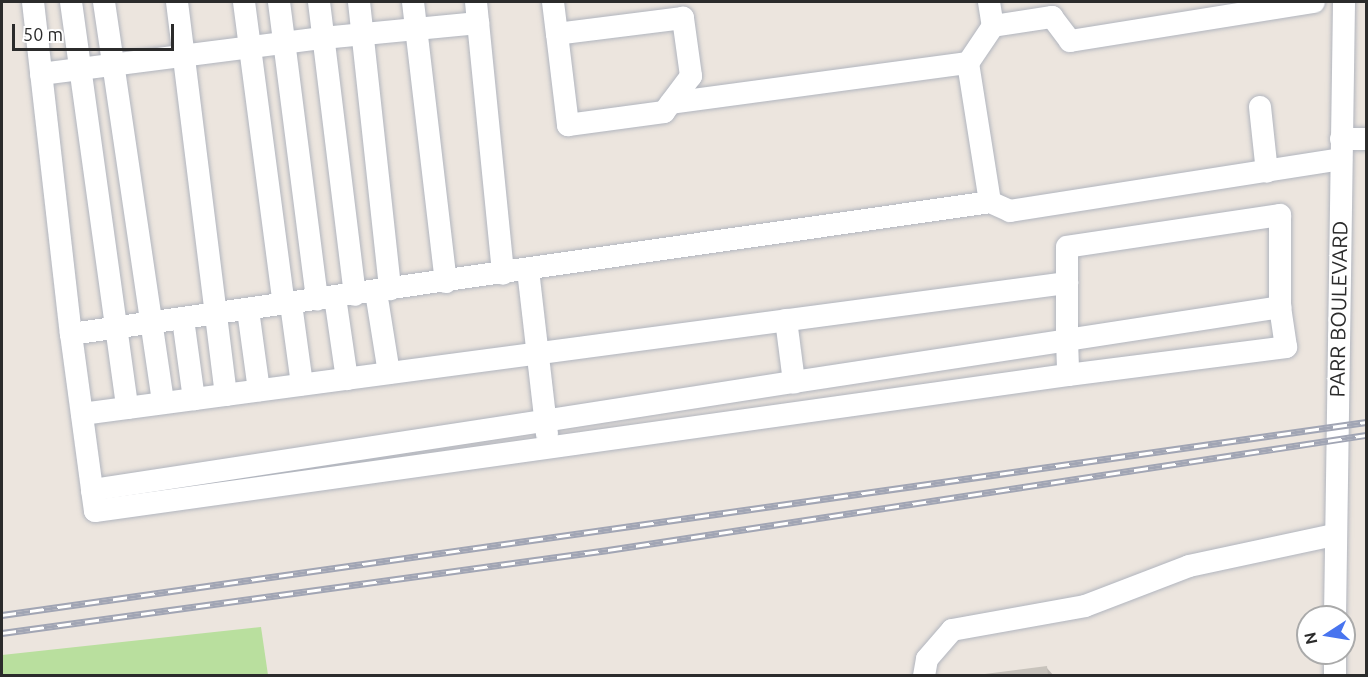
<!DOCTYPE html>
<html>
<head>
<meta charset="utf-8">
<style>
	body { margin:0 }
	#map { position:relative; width:1368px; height:677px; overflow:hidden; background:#ece5de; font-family:Ubuntu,sans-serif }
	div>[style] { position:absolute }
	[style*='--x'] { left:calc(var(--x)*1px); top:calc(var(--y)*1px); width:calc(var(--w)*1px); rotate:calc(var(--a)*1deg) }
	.green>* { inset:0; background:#b9df9e }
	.shadow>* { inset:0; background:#0003 }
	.building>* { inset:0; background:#c8c3bc }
	.roads { filter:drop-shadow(0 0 2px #b1b5be) drop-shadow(0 0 2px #b1b5be) }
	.minor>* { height:22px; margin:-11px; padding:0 11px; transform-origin:11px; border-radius:11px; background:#fff }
	.rail>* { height:7px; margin-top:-3.5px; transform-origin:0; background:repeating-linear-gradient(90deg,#fff 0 14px,#a1a5b4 0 28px); box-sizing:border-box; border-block:2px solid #a1a5b4 }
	span { translate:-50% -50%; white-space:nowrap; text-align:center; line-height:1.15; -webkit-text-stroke:4.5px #fff; paint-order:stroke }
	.street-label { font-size:21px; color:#2b2b2b }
	.frame { position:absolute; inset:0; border:3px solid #2b2b2b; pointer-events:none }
	.north { position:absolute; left:1296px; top:605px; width:60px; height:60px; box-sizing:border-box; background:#fff; border:2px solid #aaa; border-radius:50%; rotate:258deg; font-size:16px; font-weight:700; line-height:24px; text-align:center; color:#2b2b2b }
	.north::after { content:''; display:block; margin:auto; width:21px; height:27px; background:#4874ef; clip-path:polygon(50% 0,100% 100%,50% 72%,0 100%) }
	.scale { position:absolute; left:12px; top:24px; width:162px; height:27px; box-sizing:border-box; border:3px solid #2b2b2b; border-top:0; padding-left:8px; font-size:18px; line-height:21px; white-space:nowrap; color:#2b2b2b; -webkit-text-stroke:4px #fff; paint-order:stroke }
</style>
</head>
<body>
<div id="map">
	<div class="green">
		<div style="clip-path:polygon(261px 627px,268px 675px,2px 675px,2px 655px)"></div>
	</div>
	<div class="shadow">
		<div style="clip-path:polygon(1046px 667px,1054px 676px,986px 676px)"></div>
	</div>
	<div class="building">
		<div style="clip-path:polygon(1047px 666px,1048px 676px,985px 676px,985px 674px)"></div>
	</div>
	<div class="roads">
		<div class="minor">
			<div style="--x:33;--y:2;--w:334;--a:83.5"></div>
			<div style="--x:71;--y:334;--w:928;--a:-8.17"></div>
			<div style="--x:71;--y:2;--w:410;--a:82.1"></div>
			<div style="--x:104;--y:2;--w:405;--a:81.6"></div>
			<div style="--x:177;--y:2;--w:396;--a:82.9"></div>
			<div style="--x:244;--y:2;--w:305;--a:82.5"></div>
			<div style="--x:279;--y:2;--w:300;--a:82.7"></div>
			<div style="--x:319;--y:2;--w:295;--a:83"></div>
			<div style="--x:359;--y:2;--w:289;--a:83.8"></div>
			<div style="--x:413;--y:2;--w:282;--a:83.3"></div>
			<div style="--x:476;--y:2;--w:273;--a:84.3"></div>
			<div style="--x:553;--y:2;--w:32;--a:83"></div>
			<div style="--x:557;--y:34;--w:92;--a:83.1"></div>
			<div style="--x:568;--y:125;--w:97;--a:-7.7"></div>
			<div style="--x:664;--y:112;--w:45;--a:-53.1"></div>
			<div style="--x:691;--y:76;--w:59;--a:-97.9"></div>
			<div style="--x:683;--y:18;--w:127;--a:172.8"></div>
			<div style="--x:989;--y:2;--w:24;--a:81"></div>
			<div style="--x:993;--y:26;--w:45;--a:124"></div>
			<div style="--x:968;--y:63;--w:141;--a:81"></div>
			<div style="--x:990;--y:202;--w:22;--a:24"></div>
			<div style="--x:1010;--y:211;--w:335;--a:-8.9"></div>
			<div style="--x:993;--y:26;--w:60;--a:-8.7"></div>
			<div style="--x:1052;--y:17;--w:30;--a:53"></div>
			<div style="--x:1070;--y:41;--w:247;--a:-9.1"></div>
			<div style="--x:41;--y:74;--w:284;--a:-7.3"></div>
			<div style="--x:323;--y:38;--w:156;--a:-5.5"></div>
			<div style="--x:671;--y:103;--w:300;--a:-7.7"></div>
			<div style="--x:1260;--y:107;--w:65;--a:83.9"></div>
			<div style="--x:1341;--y:139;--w:25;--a:0"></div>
			<div style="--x:528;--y:270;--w:165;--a:83.4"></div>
			<div style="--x:376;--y:292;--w:82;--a:80.9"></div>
			<div style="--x:335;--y:297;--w:83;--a:81.7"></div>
			<div style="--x:291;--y:304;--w:81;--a:82.2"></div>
			<div style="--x:248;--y:310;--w:81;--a:82.2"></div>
			<div style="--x:183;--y:319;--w:81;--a:82.2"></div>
			<div style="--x:786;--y:320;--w:63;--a:82.6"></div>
			<div style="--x:71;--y:334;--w:157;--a:82.3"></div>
			<div style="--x:92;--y:490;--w:457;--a:-8.7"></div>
			<div style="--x:544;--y:421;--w:253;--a:-8.9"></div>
			<div style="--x:794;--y:382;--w:276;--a:-8.7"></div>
			<div style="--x:1067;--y:340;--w:216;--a:-8.8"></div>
			<div style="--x:1280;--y:307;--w:92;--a:-90"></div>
			<div style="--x:1280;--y:215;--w:215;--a:171.5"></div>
			<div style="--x:1067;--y:247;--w:93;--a:90"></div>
			<div style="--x:1067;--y:340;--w:35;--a:88"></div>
			<div style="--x:1068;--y:375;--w:220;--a:-7.3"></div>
			<div style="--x:1286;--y:347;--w:40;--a:-98.5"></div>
			<div style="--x:82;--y:414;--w:994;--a:-7.58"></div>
			<div style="--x:92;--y:490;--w:21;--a:82"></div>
			<div style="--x:95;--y:511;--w:982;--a:-7.96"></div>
			<div style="--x:1335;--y:617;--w:615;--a:-89.16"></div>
			<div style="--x:1335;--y:653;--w:23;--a:90"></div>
			<div style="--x:924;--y:676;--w:17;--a:-80"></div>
			<div style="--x:927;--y:659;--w:38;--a:-49"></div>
			<div style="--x:952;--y:630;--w:135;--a:-10.2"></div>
			<div style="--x:1085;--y:606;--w:111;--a:-21"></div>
			<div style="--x:1189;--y:566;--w:148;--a:-12.1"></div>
		</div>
	</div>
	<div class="rail">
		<div style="--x:2;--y:615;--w:1378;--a:-8.05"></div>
		<div style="--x:2;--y:633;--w:612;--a:-7.8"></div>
		<div style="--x:608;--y:550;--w:767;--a:-8.63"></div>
	</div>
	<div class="street-label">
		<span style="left:1338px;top:309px;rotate:-89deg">PARR BOULEVARD</span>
	</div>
	<div class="frame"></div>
	<div class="north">N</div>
	<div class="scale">50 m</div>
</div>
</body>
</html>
